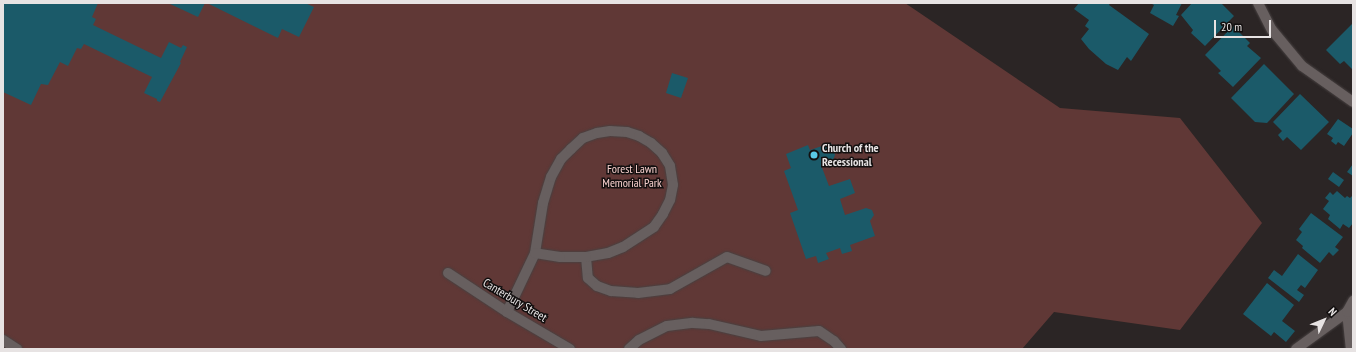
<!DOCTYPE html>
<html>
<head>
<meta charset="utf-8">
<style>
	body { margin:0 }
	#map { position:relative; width:1356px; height:352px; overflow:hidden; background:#2b2525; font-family:"PT Sans Narrow",sans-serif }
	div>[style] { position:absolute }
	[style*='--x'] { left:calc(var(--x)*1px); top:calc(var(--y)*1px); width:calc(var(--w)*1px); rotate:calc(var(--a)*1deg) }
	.green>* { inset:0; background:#603836 }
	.building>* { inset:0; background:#1b5a69 }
	.roads { filter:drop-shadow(0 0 1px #474141) drop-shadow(0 0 1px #474141) }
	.minor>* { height:10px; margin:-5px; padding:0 5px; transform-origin:5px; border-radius:5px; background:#675f5f }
	.dots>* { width:11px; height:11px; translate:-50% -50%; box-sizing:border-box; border:2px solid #120f0f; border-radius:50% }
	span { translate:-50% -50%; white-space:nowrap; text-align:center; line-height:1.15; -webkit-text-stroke:3px #120f0f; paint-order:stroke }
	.poi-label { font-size:12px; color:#e7e3e3; font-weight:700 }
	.left { translate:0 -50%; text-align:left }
	.park-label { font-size:12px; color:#f9d1ce }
	.street-label { font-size:12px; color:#e7e3e3 }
	.frame { position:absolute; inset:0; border:4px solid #e7e3e3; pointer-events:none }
	.north { position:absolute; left:1304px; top:300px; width:40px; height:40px; -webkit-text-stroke:3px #120f0f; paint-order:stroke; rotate:47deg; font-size:11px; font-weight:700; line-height:16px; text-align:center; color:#e7e3e3 }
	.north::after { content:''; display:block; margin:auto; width:14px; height:18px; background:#e7e3e3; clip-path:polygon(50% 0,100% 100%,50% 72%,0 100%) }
	.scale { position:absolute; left:1214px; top:20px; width:57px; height:18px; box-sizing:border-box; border:2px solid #e7e3e3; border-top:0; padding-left:5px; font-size:12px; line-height:14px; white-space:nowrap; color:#e7e3e3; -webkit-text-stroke:3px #120f0f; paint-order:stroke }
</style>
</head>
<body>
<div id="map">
	<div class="green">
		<div style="clip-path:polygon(3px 3px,905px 3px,1060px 108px,1180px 118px,1262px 223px,1180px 330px,1054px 312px,1022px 349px,3px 349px)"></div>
	</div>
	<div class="building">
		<div style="clip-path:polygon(3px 3px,98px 3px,92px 17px,96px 19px,93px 25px,161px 58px,169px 42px,181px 48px,183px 45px,187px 47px,180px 62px,181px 63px,160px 102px,157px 101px,157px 99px,144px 93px,152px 77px,84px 44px,81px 49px,77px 48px,68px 66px,60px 62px,48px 85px,41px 84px,31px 105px,3px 92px)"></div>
		<div style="clip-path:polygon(168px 3px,205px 3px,198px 17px)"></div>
		<div style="clip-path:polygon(207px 3px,305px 3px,314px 7px,299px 37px,282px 29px,278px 38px)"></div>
		<div style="clip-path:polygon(1079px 3px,1110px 3px,1109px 5px,1149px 34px,1131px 61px,1127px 57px,1118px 70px,1106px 64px,1089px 49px,1081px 39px,1089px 29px,1085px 26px,1089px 20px,1074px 9px)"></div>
		<div style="clip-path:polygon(1150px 3px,1182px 3px,1176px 15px,1179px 16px,1173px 26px,1150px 13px,1154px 5px)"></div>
		<div style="clip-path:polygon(1192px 3px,1221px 3px,1234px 16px,1205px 46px,1191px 33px,1193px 30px,1181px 15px)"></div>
		<div style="clip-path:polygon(1353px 23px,1353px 70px,1344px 61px,1340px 64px,1326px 50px)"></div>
		<div style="clip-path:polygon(1233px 26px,1250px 43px,1247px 46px,1261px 58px,1233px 87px,1218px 73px,1221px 71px,1205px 55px)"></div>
		<div style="clip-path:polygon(1264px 64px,1294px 94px,1267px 123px,1255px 122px,1231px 98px)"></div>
		<div style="clip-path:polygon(672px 73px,688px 78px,681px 98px,666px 93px)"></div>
		<div style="clip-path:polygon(1300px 94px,1329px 122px,1301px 150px,1287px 137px,1283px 141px,1278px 135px,1282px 131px,1273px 122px)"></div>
		<div style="clip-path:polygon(1338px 119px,1353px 129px,1353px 133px,1344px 146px,1338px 142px,1336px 145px,1331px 141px,1333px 138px,1327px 134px)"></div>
		<div style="clip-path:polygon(831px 143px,835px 155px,833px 160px,821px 165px,829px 186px,850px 179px,855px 193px,840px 199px,845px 215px,866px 208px,872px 210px,874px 215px,870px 221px,875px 236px,850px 245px,852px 251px,842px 254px,840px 248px,826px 253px,829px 259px,818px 263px,816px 256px,806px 259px,790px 213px,798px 210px,784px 171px,791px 168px,786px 154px,808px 145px,810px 150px)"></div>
		<div style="clip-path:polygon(1353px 164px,1353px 176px,1347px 172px)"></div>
		<div style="clip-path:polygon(1333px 172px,1344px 180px,1339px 187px,1328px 179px)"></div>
		<div style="clip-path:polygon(1337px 191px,1345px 198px,1347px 196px,1350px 198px,1353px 195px,1353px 223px,1349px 228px,1343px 224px,1340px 229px,1328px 219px,1330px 215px,1323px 209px,1329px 201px,1325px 198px,1330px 192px,1333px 195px)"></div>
		<div style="clip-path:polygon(1311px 213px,1343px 237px,1335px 247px,1339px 250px,1333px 256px,1329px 252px,1320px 263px,1302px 248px,1303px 246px,1296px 240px,1302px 232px,1299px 229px)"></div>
		<div style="clip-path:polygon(1298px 254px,1318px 270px,1305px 288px,1301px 285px,1297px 290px,1304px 295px,1299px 302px,1268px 278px,1274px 270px,1282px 276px)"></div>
		<div style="clip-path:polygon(1267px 283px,1294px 305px,1282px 321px,1295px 331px,1286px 342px,1274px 332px,1271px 336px,1243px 314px)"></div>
	</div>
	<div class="roads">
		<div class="minor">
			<div style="--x:1258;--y:3;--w:30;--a:63"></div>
			<div style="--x:1272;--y:30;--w:47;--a:50.2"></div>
			<div style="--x:1302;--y:66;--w:62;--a:35.2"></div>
			<div style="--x:586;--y:257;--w:21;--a:85"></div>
			<div style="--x:588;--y:278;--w:12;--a:42"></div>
			<div style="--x:597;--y:286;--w:15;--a:20"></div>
			<div style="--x:611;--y:291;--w:27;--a:4"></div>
			<div style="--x:638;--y:293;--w:32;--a:-7"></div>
			<div style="--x:670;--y:289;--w:65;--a:-29.3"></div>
			<div style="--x:727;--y:257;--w:41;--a:19.7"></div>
			<div style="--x:448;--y:273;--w:71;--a:33.5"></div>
			<div style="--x:507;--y:312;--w:73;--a:30.4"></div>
			<div style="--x:507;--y:312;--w:65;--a:-64.6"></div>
			<div style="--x:535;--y:253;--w:51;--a:-80.9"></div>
			<div style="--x:543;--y:203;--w:27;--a:-73"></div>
			<div style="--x:551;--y:177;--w:21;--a:-61"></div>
			<div style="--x:561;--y:159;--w:14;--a:-45"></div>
			<div style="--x:571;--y:149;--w:16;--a:-43"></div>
			<div style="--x:583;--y:138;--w:15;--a:-20"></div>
			<div style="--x:597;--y:133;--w:13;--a:-9"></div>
			<div style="--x:610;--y:131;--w:17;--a:3"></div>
			<div style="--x:627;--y:132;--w:13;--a:18"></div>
			<div style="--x:639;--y:136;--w:14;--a:30"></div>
			<div style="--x:651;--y:143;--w:15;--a:42"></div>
			<div style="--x:662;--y:153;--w:15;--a:58"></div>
			<div style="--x:670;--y:166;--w:19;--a:81"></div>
			<div style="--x:673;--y:185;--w:15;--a:101"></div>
			<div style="--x:670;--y:200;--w:16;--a:117"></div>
			<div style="--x:663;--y:214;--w:16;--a:125"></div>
			<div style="--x:654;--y:227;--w:37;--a:147"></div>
			<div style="--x:623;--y:247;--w:16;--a:158"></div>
			<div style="--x:608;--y:253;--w:22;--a:170"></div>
			<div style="--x:586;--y:257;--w:26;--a:180"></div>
			<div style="--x:560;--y:257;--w:25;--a:-171"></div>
			<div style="--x:1347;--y:312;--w:37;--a:84"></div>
			<div style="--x:3;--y:340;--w:17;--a:33"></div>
			<div style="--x:629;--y:349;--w:13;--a:-42"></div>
			<div style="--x:639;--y:340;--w:31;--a:-27"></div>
			<div style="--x:667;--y:326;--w:26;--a:-7"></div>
			<div style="--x:693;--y:323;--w:16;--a:4"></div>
			<div style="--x:709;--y:324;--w:53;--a:13"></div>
			<div style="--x:761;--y:336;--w:58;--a:-4.9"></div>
			<div style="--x:819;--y:331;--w:18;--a:34"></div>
			<div style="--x:834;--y:341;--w:11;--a:49"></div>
			<div style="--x:1296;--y:349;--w:63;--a:-36"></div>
			<div style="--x:1347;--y:312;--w:13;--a:-61"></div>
		</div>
	</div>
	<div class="dots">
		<div style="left:814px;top:155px;background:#59c8e5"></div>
	</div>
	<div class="poi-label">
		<span class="left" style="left:822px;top:155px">Church of the<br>Recessional</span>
	</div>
	<div class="park-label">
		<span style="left:632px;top:176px">Forest Lawn<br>Memorial Park</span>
	</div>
	<div class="street-label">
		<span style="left:515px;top:300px;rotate:31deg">Canterbury Street</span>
	</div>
	<div class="frame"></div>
	<div class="north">N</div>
	<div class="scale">20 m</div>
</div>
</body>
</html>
